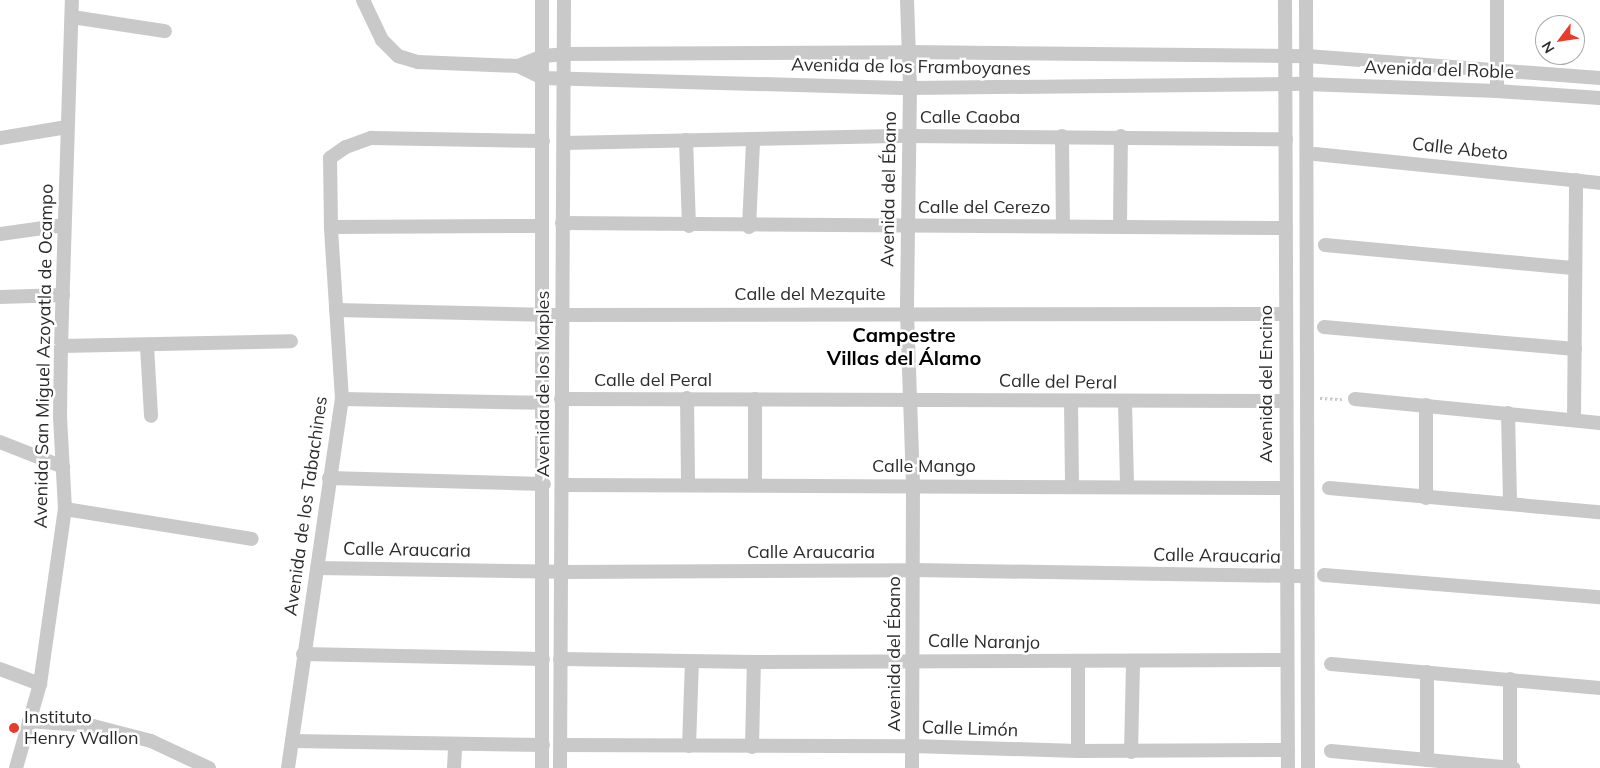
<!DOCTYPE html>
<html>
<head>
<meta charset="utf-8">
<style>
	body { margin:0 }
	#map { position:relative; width:1600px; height:768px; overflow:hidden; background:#fff; font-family:Mulish,sans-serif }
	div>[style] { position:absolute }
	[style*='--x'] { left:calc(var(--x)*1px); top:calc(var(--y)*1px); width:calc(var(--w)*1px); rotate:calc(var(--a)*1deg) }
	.path>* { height:2.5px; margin-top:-1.25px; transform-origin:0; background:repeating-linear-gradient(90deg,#c9c9c9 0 2.5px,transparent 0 5px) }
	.minor>* { height:14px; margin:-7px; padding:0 7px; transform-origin:7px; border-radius:7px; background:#c9c9c9 }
	.dots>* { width:14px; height:14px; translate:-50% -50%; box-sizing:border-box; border:2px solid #fff; border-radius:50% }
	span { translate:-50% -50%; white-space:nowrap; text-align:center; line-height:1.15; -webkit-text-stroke:5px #fff; paint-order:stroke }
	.street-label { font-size:18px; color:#2c2c2c }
	.poi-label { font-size:18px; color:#2c2c2c }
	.left { translate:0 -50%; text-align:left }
	.quarter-label { font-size:20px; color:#000; font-weight:700 }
	.north { position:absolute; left:1535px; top:15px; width:50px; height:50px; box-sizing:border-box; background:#fff; border:1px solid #ababab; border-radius:50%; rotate:239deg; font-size:14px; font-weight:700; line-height:20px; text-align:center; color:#2c2c2c }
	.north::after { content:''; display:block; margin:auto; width:18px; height:22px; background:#e93b29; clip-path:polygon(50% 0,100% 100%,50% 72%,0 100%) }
</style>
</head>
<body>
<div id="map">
	<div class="path">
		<div style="--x:1320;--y:398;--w:22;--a:3"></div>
	</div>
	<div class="minor">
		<div style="--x:363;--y:0;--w:44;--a:64.6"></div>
		<div style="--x:382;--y:40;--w:23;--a:45"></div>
		<div style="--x:398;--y:56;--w:21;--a:17"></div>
		<div style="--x:418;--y:62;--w:100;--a:2.3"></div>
		<div style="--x:518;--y:66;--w:28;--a:26"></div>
		<div style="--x:543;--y:78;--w:367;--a:1.6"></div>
		<div style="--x:910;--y:88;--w:396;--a:-0.6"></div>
		<div style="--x:1306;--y:84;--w:191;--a:2.1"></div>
		<div style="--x:1497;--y:91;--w:103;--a:3.9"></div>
		<div style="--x:542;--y:0;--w:768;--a:90"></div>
		<div style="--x:907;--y:0;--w:88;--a:88"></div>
		<div style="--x:910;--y:88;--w:224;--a:90.8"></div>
		<div style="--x:907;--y:312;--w:173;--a:88"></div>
		<div style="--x:913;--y:485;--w:283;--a:90.2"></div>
		<div style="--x:1285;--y:0;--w:768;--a:89.78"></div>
		<div style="--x:1306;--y:0;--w:768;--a:89.85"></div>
		<div style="--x:1497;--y:0;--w:91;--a:90"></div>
		<div style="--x:72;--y:17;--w:94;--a:8.6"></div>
		<div style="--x:518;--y:66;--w:27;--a:-22"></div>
		<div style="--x:543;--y:56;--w:21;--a:-5"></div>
		<div style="--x:564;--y:54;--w:344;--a:-0.3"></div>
		<div style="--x:908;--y:52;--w:399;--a:0.6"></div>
		<div style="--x:1307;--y:56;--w:294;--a:4.3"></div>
		<div style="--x:1062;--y:136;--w:89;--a:89.4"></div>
		<div style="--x:0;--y:138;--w:68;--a:-9.3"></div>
		<div style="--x:686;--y:140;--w:86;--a:88"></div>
		<div style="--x:564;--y:143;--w:344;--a:-1.2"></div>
		<div style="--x:908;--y:136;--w:378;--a:0.5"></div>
		<div style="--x:1315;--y:154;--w:286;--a:5.8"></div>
		<div style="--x:562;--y:223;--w:724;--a:0.4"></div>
		<div style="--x:1120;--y:225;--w:89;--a:-89.4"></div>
		<div style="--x:331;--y:227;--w:211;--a:-0.3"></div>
		<div style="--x:749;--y:227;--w:86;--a:-87.3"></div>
		<div style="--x:0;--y:234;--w:65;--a:-8"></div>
		<div style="--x:1325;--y:245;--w:251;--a:5.3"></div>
		<div style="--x:0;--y:297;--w:63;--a:-1.8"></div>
		<div style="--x:336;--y:310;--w:227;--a:1.3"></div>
		<div style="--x:563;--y:315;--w:721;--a:-0.08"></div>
		<div style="--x:1324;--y:327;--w:252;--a:5"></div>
		<div style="--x:61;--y:346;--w:230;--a:-1.2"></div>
		<div style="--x:147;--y:346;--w:70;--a:86.7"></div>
		<div style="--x:687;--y:398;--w:86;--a:89.3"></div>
		<div style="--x:342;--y:399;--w:200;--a:1.1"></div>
		<div style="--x:561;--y:399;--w:724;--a:0.16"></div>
		<div style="--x:1355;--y:399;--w:246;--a:5.6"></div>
		<div style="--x:1071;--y:401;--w:84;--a:89.3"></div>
		<div style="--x:1125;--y:402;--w:83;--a:88.6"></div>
		<div style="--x:1508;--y:413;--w:91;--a:88.7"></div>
		<div style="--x:1574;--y:420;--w:240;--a:-89.5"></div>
		<div style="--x:0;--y:442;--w:68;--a:21.6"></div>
		<div style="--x:329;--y:478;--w:215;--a:1.6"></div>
		<div style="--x:755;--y:484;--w:85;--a:-90"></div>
		<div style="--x:562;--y:485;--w:724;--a:0.24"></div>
		<div style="--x:1329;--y:488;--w:272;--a:5.1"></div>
		<div style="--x:1426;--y:498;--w:93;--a:-90"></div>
		<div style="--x:65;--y:509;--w:189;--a:9.1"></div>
		<div style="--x:317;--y:568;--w:245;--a:0.9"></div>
		<div style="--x:562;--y:572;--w:351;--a:-0.3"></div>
		<div style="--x:913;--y:570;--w:393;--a:0.9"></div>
		<div style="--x:1324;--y:575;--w:277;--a:4.6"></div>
		<div style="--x:303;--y:654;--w:240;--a:1.2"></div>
		<div style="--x:560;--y:659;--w:194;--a:0.9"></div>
		<div style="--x:754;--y:662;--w:533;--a:-0.21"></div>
		<div style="--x:1078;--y:662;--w:89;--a:90"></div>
		<div style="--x:1331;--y:664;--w:270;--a:5.1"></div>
		<div style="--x:0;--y:669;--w:43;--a:20.6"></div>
		<div style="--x:1510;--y:679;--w:89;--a:90"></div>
		<div style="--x:29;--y:721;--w:64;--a:4.5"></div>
		<div style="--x:93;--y:726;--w:60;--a:14.5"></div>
		<div style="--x:151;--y:741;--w:64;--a:25"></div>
		<div style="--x:292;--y:741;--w:251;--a:0.9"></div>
		<div style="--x:561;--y:745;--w:351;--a:0.2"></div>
		<div style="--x:912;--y:746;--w:166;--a:1.7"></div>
		<div style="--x:1078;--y:751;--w:210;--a:-0.3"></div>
		<div style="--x:689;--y:746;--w:84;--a:-88"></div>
		<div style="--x:752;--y:747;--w:85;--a:-88.7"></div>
		<div style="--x:1331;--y:751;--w:183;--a:5.3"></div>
		<div style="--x:1131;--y:752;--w:90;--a:-88.7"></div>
		<div style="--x:1427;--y:760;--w:88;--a:-90"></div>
		<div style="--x:16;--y:768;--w:87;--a:-74.1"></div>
		<div style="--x:40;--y:684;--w:177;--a:-81.9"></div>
		<div style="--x:65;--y:509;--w:92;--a:-93.1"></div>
		<div style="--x:60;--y:417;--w:71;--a:-89.2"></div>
		<div style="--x:61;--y:346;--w:346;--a:-88.2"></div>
		<div style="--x:288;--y:768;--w:373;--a:-81.7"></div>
		<div style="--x:342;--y:399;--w:172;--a:-93.7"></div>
		<div style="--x:331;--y:227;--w:69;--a:-90.8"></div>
		<div style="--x:330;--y:158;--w:19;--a:-35"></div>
		<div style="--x:346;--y:147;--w:27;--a:-20"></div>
		<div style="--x:371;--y:138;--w:172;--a:1"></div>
		<div style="--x:454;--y:768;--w:22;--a:-87"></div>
		<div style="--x:560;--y:768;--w:768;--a:-89.7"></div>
	</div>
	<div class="dots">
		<div style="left:14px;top:728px;background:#e93b29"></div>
	</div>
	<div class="street-label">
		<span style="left:911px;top:67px;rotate:1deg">Avenida de los Framboyanes</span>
		<span style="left:1439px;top:70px;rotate:2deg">Avenida del Roble</span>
		<span style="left:970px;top:117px">Calle Caoba</span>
		<span style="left:1460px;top:149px;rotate:6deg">Calle Abeto</span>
		<span style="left:889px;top:189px;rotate:-89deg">Avenida del Ébano</span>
		<span style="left:984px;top:207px">Calle del Cerezo</span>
		<span style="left:810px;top:294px">Calle del Mezquite</span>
		<span style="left:44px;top:356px;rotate:-89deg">Avenida San Miguel Azoyatla de Ocampo</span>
		<span style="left:653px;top:380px">Calle del Peral</span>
		<span style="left:1058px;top:382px;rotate:1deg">Calle del Peral</span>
		<span style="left:543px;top:384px;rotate:-90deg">Avenida de los Maples</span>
		<span style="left:1266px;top:384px;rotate:-90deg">Avenida del Encino</span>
		<span style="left:924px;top:466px">Calle Mango</span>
		<span style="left:306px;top:506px;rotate:-82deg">Avenida de los Tabachines</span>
		<span style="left:407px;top:550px;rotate:1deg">Calle Araucaria</span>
		<span style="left:811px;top:552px">Calle Araucaria</span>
		<span style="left:1217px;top:556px;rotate:1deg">Calle Araucaria</span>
		<span style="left:984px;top:642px;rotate:1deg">Calle Naranjo</span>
		<span style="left:894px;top:654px;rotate:-90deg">Avenida del Ébano</span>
		<span style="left:970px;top:729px;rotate:2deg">Calle Limón</span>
	</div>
	<div class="poi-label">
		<span class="left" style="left:24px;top:728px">Instituto<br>Henry Wallon</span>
	</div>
	<div class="quarter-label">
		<span style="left:904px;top:346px">Campestre<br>Villas del Álamo</span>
	</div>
	<div class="north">N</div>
</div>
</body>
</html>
